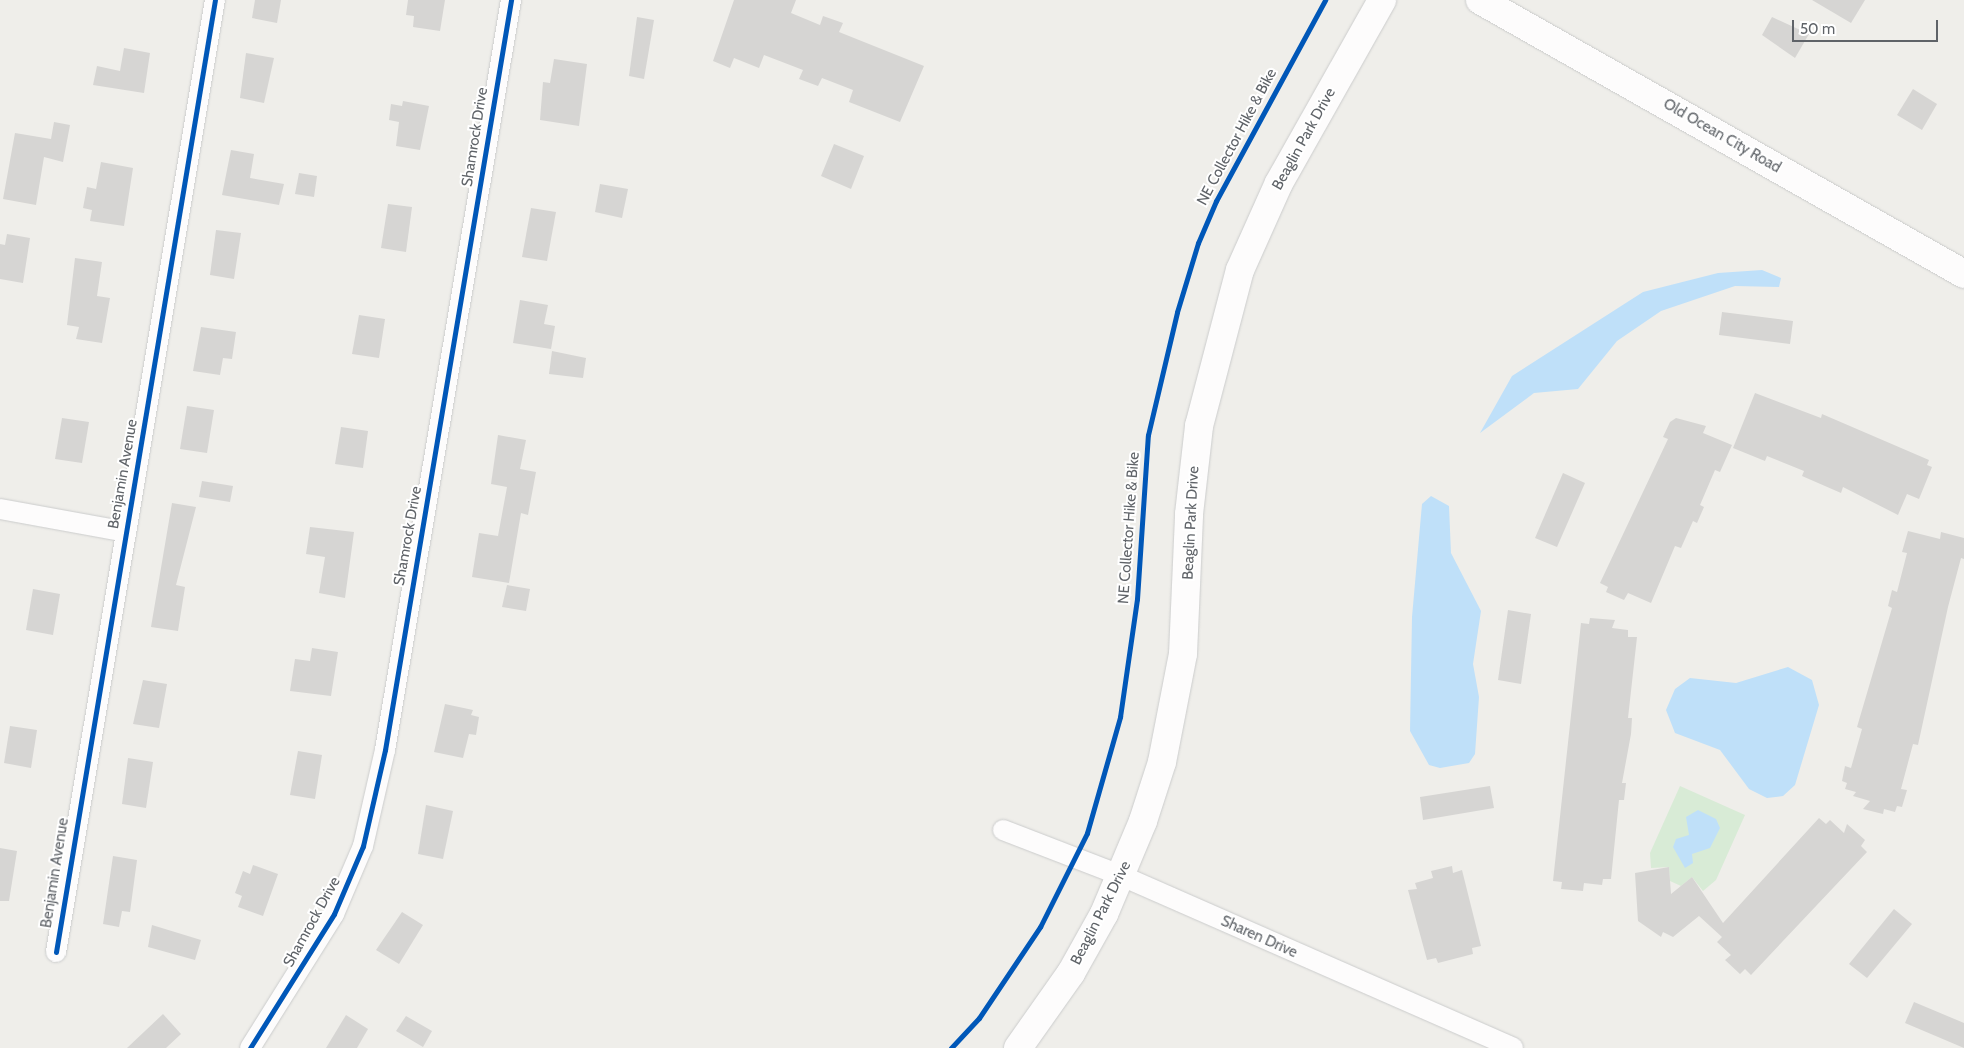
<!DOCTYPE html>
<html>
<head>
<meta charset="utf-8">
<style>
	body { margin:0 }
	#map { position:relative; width:1964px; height:1048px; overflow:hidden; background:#efeeea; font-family:Cabin,sans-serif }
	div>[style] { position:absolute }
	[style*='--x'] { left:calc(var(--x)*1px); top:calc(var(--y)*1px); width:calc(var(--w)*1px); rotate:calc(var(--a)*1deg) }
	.green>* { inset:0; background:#d8ebd6 }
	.water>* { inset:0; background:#bfe0f9 }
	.building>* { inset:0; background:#d6d5d3 }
	.roads { filter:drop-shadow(0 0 1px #cbcccc) drop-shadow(0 0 1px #cbcccc) }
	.street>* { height:20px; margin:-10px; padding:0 10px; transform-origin:10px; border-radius:10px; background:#fdfcfc }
	.secondary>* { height:28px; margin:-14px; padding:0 14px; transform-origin:14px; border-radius:14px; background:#fdfcfc }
	.cycleway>* { height:5px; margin:-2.5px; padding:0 2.5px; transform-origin:2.5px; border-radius:2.5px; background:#0057b8 }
	span { translate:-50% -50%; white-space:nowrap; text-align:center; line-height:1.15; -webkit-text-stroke:4px #fff; paint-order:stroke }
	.street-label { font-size:15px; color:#5f6368 }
	.scale { position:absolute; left:1792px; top:20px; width:146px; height:22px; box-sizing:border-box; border:2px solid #5f6368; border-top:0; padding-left:6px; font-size:15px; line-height:18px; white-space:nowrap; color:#5f6368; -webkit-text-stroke:4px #fff; paint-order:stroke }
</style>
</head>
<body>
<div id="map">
	<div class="green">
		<div style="clip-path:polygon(1680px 786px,1745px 815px,1716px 880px,1703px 891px,1692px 877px,1681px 886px,1670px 881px,1669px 867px,1651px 868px,1650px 853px)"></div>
	</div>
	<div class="water">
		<div style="clip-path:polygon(1762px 270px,1781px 278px,1779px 287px,1735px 286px,1661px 311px,1617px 341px,1578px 389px,1534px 393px,1480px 433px,1512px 376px,1643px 292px,1718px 273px)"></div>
		<div style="clip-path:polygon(1431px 496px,1449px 506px,1451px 553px,1481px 611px,1473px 664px,1479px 697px,1475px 754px,1469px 763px,1440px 768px,1429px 765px,1410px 731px,1412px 617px,1422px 504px)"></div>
		<div style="clip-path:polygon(1788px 667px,1812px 680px,1819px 705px,1795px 785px,1783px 796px,1767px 798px,1749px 789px,1720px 750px,1675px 733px,1666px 710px,1675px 689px,1690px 678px,1736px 683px)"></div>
		<div style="clip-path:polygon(1698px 810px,1716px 819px,1720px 828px,1710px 848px,1692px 854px,1693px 863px,1685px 868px,1673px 847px,1676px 839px,1689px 835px,1686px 817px)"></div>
	</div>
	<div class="building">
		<div style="clip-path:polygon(255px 0,281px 0,277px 23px,252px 18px)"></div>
		<div style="clip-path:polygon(408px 0,445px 0,440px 31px,413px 27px,414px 16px,406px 15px)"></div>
		<div style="clip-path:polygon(734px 0,796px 0,791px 13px,820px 25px,823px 16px,843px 23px,839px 32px,924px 66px,900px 122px,849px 102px,853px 90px,822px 78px,818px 86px,799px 79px,803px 70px,764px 55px,759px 68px,734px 58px,730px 68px,713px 61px)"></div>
		<div style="clip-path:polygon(1812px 0,1865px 0,1851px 23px)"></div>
		<div style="clip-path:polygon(637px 17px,654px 20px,644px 79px,629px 76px)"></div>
		<div style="clip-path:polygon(1772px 17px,1809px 34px,1795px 58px,1762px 35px)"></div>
		<div style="clip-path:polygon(124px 48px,150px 53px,144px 93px,93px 85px,97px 66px,120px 71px)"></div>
		<div style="clip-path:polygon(246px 53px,274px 58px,264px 103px,240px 98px)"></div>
		<div style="clip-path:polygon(554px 59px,587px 64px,579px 126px,540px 120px,543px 82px,550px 83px)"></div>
		<div style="clip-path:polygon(1913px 89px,1937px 104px,1922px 130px,1897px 115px)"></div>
		<div style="clip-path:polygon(403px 101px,429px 106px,420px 150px,396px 146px,399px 122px,389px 120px,391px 104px,402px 106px)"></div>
		<div style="clip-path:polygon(54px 122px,70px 125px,63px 162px,44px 157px,36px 205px,3px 199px,15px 133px,51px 139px)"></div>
		<div style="clip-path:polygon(834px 144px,864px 156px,851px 189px,821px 176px)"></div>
		<div style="clip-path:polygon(231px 150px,254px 154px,250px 178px,284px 184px,279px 205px,222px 195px)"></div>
		<div style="clip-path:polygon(101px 162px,133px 168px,124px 226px,90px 221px,92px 210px,83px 208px,87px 187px,96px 189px)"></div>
		<div style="clip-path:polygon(299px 173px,317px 176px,314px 197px,295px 194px)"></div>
		<div style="clip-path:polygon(600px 184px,628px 189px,622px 218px,595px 212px)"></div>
		<div style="clip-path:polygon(388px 204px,412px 207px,406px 252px,381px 248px)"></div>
		<div style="clip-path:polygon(531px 208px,556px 212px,547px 261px,522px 257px)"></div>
		<div style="clip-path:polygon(216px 230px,241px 233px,234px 279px,210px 275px)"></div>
		<div style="clip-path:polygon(7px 234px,30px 238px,23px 283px,0 279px,0 244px,5px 245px)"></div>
		<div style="clip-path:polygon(75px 258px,102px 262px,97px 296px,110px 298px,102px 343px,76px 339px,79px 327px,67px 325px)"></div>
		<div style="clip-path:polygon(520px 300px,548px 305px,544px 324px,555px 326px,551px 349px,513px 343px)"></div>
		<div style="clip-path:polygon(1722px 312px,1793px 321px,1790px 344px,1719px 335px)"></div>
		<div style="clip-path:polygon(359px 315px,385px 319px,379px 358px,352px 354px)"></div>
		<div style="clip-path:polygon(201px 327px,236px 332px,232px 359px,223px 358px,220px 375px,193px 371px)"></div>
		<div style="clip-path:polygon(552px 351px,586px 358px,583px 378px,549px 374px)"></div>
		<div style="clip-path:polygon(1755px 393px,1821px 418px,1822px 414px,1929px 460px,1927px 465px,1932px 467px,1919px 499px,1907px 494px,1898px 515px,1843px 487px,1841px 493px,1802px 476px,1804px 471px,1767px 456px,1765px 461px,1733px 448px)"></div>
		<div style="clip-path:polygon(187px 406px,214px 410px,207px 453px,180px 449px)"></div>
		<div style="clip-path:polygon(62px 418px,89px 422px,82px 463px,55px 459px)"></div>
		<div style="clip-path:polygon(1676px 418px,1706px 426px,1703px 433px,1732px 445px,1720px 472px,1715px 470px,1700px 505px,1704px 507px,1697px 523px,1693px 521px,1681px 548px,1675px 546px,1651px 603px,1628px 593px,1624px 600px,1606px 592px,1608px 587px,1600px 583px,1668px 439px,1663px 437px,1670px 422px)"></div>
		<div style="clip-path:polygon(341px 427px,368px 431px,363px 468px,335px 464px)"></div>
		<div style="clip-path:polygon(498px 435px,526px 440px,520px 469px,536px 472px,528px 515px,521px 513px,509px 583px,472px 577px,479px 533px,498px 536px,507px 487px,491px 484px)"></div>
		<div style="clip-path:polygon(1563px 473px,1585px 483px,1557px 547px,1535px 538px)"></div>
		<div style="clip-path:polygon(202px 481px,233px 486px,230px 502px,199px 497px)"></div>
		<div style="clip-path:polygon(172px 503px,196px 507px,176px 585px,185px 587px,178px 631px,151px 627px)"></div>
		<div style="clip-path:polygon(310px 527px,354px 532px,345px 598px,319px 593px,325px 557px,306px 554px)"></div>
		<div style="clip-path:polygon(1908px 531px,1940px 539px,1941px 532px,1964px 538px,1964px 559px,1961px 558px,1948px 607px,1918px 745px,1913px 744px,1901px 789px,1907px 790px,1902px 807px,1897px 806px,1895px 812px,1884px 809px,1883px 814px,1863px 809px,1870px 801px,1853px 796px,1856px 792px,1845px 789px,1847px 783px,1842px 781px,1845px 766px,1851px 768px,1862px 729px,1857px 727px,1892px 608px,1888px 606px,1892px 590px,1897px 592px,1907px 553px,1902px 552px)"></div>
		<div style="clip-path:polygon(507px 585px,530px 589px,526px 611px,502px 607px)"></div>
		<div style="clip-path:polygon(33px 589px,60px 594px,53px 635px,26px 630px)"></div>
		<div style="clip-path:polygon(1508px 610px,1531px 614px,1521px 684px,1498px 680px)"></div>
		<div style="clip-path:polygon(1590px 618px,1615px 620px,1612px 628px,1628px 630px,1628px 637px,1637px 637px,1628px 718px,1632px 718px,1631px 734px,1622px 783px,1626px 783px,1624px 800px,1619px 800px,1611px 879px,1603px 879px,1602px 885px,1584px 883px,1583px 891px,1561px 889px,1562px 882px,1553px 881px,1581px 623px,1589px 624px)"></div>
		<div style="clip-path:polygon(312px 648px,338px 652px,331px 696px,290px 691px,295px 659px,310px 661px)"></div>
		<div style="clip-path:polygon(143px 680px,167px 684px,159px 728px,133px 724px)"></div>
		<div style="clip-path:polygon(445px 704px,473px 710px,471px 715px,479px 717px,476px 735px,469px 734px,463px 758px,434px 752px)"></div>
		<div style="clip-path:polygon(10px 726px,37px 730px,31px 768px,4px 763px)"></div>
		<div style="clip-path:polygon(298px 751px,322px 755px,315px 799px,290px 795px)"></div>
		<div style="clip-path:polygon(128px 758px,153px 762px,146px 808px,122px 804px)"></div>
		<div style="clip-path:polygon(1490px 786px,1494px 808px,1423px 820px,1420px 797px)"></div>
		<div style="clip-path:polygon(426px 805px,453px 811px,443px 859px,418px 854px)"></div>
		<div style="clip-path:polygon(1819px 818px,1826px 824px,1830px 820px,1844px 833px,1847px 824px,1865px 840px,1861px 846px,1867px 852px,1751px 975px,1745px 969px,1740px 974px,1725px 960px,1731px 955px,1717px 942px,1722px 937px,1699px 916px,1673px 937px,1663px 932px,1661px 937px,1638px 921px,1635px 873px,1669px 867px,1671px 894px,1692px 877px,1723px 923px)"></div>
		<div style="clip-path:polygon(0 848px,17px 851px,9px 901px,0 901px)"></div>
		<div style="clip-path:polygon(113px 856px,137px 860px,130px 912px,122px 911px,119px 927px,103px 924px)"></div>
		<div style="clip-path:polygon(253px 865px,278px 874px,263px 916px,238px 907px,242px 896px,235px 893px,243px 871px,250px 874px)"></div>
		<div style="clip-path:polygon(1452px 866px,1453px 873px,1462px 870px,1481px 946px,1472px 948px,1473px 954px,1438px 963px,1436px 958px,1427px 960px,1408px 890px,1417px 889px,1415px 883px,1433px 878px,1431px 871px)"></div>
		<div style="clip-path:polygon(1894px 909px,1912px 924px,1867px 978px,1849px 964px)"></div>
		<div style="clip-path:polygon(402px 912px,423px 925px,399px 964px,376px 950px)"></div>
		<div style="clip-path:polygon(152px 925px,201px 940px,195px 960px,148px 947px)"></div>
		<div style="clip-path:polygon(1914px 1002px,1964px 1023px,1964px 1048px,1905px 1023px)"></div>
		<div style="clip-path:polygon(163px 1014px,181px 1034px,166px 1048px,127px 1048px)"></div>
		<div style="clip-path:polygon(346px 1015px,368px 1029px,357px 1048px,326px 1048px)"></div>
		<div style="clip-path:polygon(406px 1016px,432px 1031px,423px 1047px,396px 1031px)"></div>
	</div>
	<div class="roads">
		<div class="street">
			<div style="--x:0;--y:509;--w:128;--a:10.3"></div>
			<div style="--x:1003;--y:830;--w:128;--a:21.1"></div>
			<div style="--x:1122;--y:876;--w:427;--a:23.7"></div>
			<div style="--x:56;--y:952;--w:965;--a:-80.52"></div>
			<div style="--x:250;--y:1048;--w:158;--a:-57.9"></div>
			<div style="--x:334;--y:914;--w:74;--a:-66.9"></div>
			<div style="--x:363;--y:846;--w:98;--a:-77.1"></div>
			<div style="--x:385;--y:750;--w:761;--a:-80.46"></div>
		</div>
		<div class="secondary">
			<div style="--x:1480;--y:0;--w:556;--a:29.51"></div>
			<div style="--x:1018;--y:1048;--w:92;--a:-54.8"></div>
			<div style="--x:1071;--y:973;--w:68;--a:-60.8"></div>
			<div style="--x:1104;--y:914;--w:101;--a:-67.2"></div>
			<div style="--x:1143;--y:821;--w:62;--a:-72.1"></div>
			<div style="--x:1162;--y:762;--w:110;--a:-79"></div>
			<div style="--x:1183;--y:654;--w:140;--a:-87.5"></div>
			<div style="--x:1189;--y:514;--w:89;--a:-83.5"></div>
			<div style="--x:1199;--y:426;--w:161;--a:-75.3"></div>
			<div style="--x:1240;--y:270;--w:95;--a:-65.9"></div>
			<div style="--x:1279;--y:183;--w:210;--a:-60.6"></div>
		</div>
	</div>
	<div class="cycleway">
		<div style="--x:56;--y:952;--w:965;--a:-80.52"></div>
		<div style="--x:250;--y:1048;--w:158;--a:-57.9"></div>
		<div style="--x:334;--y:914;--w:74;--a:-66.9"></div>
		<div style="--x:363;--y:846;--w:98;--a:-77.1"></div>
		<div style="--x:385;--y:750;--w:761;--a:-80.46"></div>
		<div style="--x:951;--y:1048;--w:41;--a:-47"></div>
		<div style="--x:979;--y:1018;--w:110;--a:-56.2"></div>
		<div style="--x:1040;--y:927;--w:105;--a:-63.4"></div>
		<div style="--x:1087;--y:833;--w:121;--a:-74.1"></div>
		<div style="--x:1120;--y:717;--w:119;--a:-81.8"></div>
		<div style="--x:1137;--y:599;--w:164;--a:-86.2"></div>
		<div style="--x:1148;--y:435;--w:126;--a:-76.7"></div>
		<div style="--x:1177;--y:312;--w:72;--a:-73.1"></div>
		<div style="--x:1198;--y:243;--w:46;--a:-66.8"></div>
		<div style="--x:1216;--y:201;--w:229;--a:-61.5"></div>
	</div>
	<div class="street-label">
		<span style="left:1722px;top:136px;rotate:30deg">Old Ocean City Road</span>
		<span style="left:475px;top:137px;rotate:-81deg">Shamrock Drive</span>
		<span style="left:1237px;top:137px;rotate:-62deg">NE Collector Hike &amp; Bike</span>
		<span style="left:1304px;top:139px;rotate:-61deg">Beaglin Park Drive</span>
		<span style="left:123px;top:474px;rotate:-80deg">Benjamin Avenue</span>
		<span style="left:1191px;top:523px;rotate:-87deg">Beaglin Park Drive</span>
		<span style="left:1129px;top:528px;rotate:-86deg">NE Collector Hike &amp; Bike</span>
		<span style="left:408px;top:536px;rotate:-80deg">Shamrock Drive</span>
		<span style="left:55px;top:873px;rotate:-81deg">Benjamin Avenue</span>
		<span style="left:1101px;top:913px;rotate:-63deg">Beaglin Park Drive</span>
		<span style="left:312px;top:922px;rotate:-61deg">Shamrock Drive</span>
		<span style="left:1259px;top:937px;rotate:24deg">Sharen Drive</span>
	</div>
	<div class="scale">50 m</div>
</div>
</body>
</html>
